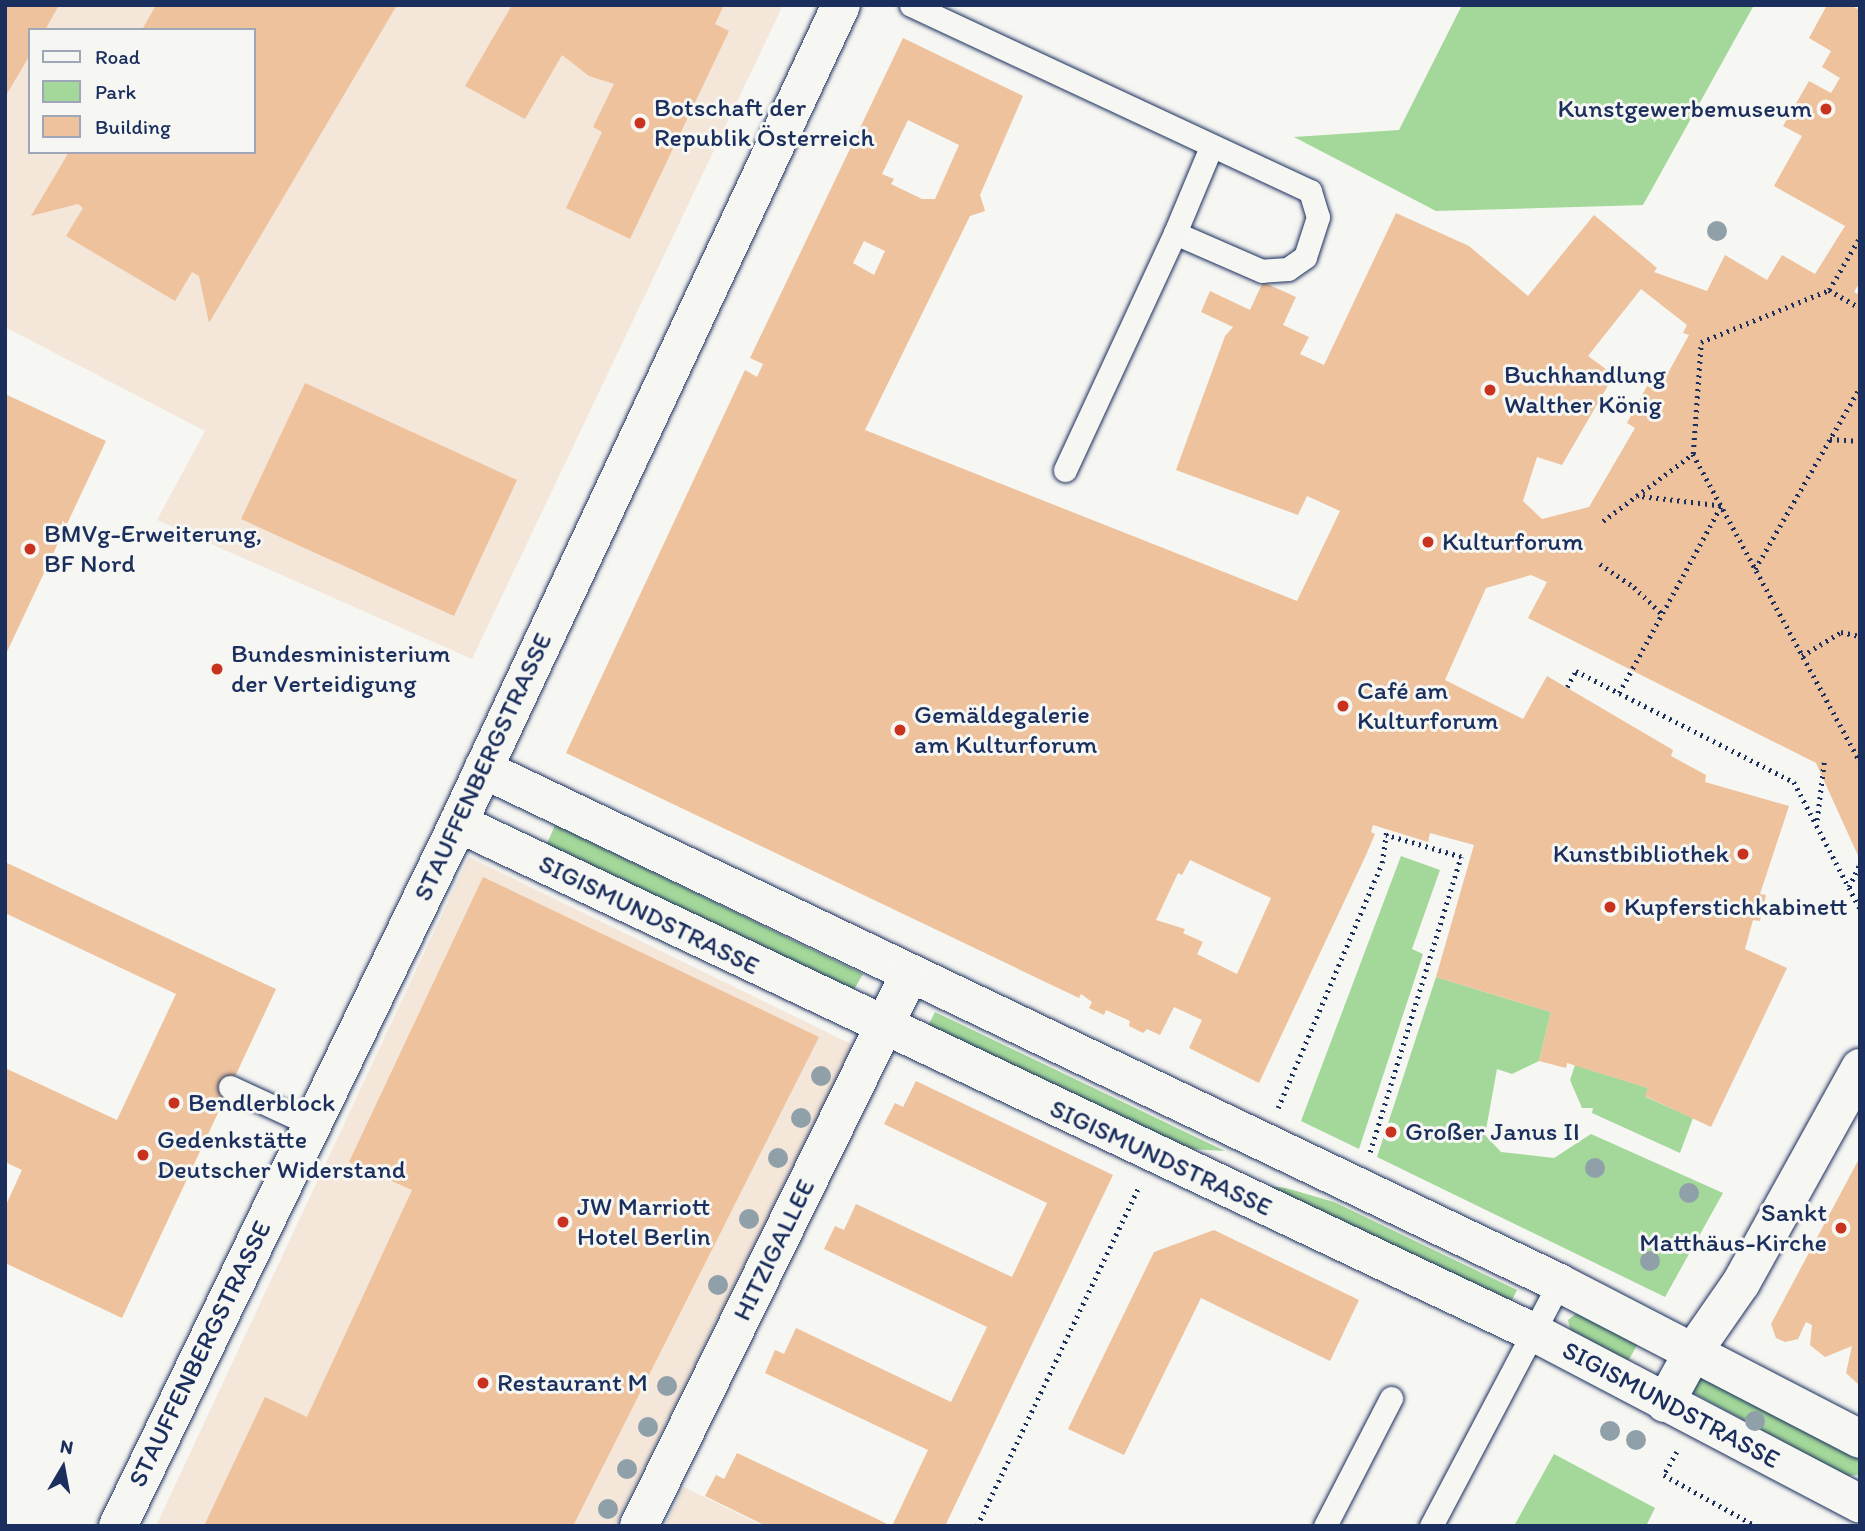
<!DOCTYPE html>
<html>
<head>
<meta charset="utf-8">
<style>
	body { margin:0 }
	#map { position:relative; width:1865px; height:1531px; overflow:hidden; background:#f6f6f2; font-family:Itim,sans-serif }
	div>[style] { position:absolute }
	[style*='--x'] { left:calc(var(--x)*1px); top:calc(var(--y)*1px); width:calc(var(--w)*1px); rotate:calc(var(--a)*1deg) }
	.built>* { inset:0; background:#f4e6d8 }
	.green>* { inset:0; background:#a4d89a }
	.building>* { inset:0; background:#eec29d }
	.path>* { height:4.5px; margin-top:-2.25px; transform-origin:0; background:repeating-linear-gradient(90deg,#1b2f5e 0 2px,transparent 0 7px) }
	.roads { filter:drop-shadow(0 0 2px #1b2f5e) drop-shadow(0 0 2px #1b2f5e) }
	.lane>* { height:23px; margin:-11.5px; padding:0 11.5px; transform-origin:11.5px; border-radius:11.5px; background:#f6f6f2 }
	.street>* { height:38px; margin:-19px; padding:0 19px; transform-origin:19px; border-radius:19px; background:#f6f6f2 }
	.trees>* { width:20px; height:20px; margin:-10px; border-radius:50%; background:#90a0a9 }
	.dots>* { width:19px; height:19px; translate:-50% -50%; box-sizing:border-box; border:4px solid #f6f6f2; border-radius:50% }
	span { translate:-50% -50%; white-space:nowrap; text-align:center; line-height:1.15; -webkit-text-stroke:6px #f6f6f2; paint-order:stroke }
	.poi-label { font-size:26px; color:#1b2f5e }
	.left { translate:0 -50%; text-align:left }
	.right { translate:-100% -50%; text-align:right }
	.street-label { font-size:26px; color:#1b2f5e }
	.frame { position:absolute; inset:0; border:7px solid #1b2f5e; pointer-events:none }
	.legend { position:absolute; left:28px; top:28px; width:228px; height:126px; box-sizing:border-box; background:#f6f6f2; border:2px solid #9ea6b7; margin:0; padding:9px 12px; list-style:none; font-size:21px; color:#1b2f5e }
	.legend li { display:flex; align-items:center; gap:14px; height:35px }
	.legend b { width:35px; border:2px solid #9ea6b7 }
	.north { position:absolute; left:28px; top:1433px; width:70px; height:70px; -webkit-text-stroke:5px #f6f6f2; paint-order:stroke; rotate:10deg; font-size:19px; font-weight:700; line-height:28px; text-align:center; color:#1b2f5e }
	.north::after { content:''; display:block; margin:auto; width:24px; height:32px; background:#1b2f5e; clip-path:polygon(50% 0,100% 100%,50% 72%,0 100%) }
</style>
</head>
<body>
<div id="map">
	<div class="built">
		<div style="clip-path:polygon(evenodd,5px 5px,783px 5px,472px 659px,157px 520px,205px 431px,5px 327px,5px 5px,30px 30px,254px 30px,254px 152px,30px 152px,30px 30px)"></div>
		<div style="clip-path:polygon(469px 857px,853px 1045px,615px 1526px,156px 1526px)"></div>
		<div style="clip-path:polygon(684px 1487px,763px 1526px,665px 1526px)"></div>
	</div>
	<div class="green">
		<div style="clip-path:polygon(1462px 5px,1754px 5px,1643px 205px,1436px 211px,1294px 137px,1399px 130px)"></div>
		<div style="clip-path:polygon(555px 825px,863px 974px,852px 993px,546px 846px)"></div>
		<div style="clip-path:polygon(1401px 856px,1440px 870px,1412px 949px,1423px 954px,1359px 1149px,1301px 1121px)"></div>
		<div style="clip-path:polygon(1436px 977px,1551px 1012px,1539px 1061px,1512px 1074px,1497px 1069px,1485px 1135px,1501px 1152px,1554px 1158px,1591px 1134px,1723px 1193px,1665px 1297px,1377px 1157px)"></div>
		<div style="clip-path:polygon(935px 1012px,1225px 1151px,1189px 1149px,926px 1030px)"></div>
		<div style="clip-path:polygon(1575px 1065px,1648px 1088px,1646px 1097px,1693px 1118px,1680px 1153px,1592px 1113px,1593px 1108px,1582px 1108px,1570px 1080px)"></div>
		<div style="clip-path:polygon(1250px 1184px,1286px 1188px,1334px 1202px,1517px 1290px,1508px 1308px)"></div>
		<div style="clip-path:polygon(1577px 1313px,1639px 1342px,1628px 1361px,1571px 1333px,1568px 1320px)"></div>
		<div style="clip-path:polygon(1700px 1377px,1859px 1457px,1860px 1475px,1846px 1476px,1697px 1395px,1693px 1390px)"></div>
		<div style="clip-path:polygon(1554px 1454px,1655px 1508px,1646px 1526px,1514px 1526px)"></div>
	</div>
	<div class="building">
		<div style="clip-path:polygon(5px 5px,59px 5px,45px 30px,30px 30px,30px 55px,5px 97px)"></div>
		<div style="clip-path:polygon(156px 5px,397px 5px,209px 323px,199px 276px,192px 272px,175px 301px,66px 236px,83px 208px,78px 204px,31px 216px,69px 152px,254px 152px,254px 30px,142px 30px)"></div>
		<div style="clip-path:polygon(512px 5px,724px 5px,715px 24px,729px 31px,630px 239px,566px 208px,602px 132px,593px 127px,614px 84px,589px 76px,562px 55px,525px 119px,465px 86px)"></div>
		<div style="clip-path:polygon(evenodd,1827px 5px,1850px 5px,1860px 10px,1860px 282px,1854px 292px,1860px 295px,1860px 860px,1816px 763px,1528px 618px,1547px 582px,1531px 575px,1486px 588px,1445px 680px,1523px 719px,1547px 676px,1673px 750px,1671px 756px,1706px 775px,1705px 782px,1789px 806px,1760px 894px,1766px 895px,1760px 921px,1753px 920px,1745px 949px,1787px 968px,1711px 1127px,1645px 1096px,1648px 1088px,1567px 1063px,1566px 1068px,1539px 1061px,1551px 1012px,1436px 977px,1474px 845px,1430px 833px,1428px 842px,1373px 825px,1371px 832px,1375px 834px,1366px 855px,1259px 1083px,1189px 1048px,1202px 1020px,1174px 1007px,1160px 1035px,1147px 1029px,1143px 1033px,1129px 1026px,1130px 1021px,1106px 1010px,1104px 1015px,1089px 1008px,1092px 1002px,1081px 994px,1079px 998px,566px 753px,745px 370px,757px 377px,763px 364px,750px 358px,903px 38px,1023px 96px,980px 195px,985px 211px,970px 216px,865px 430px,1297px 601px,1340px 511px,1307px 496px,1298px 515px,1176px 470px,1225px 336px,1233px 327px,1201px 312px,1210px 291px,1250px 310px,1263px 282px,1296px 297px,1283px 325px,1309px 337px,1300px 354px,1324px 365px,1396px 213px,1469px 246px,1528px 296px,1594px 215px,1657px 268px,1654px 272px,1707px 291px,1725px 255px,1767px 280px,1782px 255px,1815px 274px,1845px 226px,1774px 186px,1802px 136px,1783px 126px,1809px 81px,1831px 93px,1840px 78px,1822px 67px,1831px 51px,1809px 38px,1827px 5px,908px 120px,959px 145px,935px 199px,922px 199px,891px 184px,894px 179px,882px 174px,908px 120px,1827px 5px,864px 241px,885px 251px,874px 275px,853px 263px,864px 241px,1827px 5px,1641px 289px,1687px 325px,1683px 333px,1689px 335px,1658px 391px,1647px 386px,1627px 423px,1635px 428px,1589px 507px,1542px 519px,1523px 501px,1537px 457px,1562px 465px,1614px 375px,1588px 356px,1641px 289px,1827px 5px,1190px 860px,1271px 898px,1237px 974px,1197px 954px,1203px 942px,1183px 933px,1185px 929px,1156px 920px,1178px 873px,1182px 875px,1190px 860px)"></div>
		<div style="clip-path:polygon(305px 383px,517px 480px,454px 616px,241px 519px)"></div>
		<div style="clip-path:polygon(5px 394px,106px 441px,5px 656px)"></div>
		<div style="clip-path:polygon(5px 862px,276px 989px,122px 1318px,5px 1263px,5px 1207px,22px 1170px,5px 1162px,5px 1068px,117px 1120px,176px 994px,5px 913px)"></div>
		<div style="clip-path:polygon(483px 877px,819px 1037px,573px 1526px,204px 1526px,265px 1397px,307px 1417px,412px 1190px,349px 1162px)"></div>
		<div style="clip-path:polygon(916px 1081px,1113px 1175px,945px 1526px,892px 1526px,928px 1450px,765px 1373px,775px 1350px,784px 1354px,796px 1328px,951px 1402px,987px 1327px,824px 1249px,835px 1226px,844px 1230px,856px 1204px,1012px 1277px,1047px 1203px,884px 1124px,895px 1103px,903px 1107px)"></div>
		<div style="clip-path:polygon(1860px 1157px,1860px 1384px,1858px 1384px,1846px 1373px,1852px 1346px,1825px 1357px,1810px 1345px,1812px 1325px,1806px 1322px,1798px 1339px,1785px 1342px,1776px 1338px,1771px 1324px)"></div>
		<div style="clip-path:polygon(1214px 1230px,1359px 1300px,1330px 1361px,1201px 1298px,1124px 1455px,1068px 1429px,1154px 1252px)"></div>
		<div style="clip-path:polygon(737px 1453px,875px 1518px,891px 1526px,766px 1526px,705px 1496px,716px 1475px,724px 1479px)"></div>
	</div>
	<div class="path">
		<div style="--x:1829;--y:290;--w:36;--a:30"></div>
		<div style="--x:1830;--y:439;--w:30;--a:4"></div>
		<div style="--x:1693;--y:454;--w:112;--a:-85.9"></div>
		<div style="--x:1701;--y:342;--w:138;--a:-22.1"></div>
		<div style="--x:1829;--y:290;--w:61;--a:-59.7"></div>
		<div style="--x:1603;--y:521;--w:112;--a:-36.7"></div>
		<div style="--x:1693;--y:454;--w:350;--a:61.5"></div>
		<div style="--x:1600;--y:564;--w:41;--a:34.1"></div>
		<div style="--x:1634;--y:587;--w:39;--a:44"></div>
		<div style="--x:1755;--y:569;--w:210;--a:-60"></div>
		<div style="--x:1802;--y:656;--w:46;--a:-31.6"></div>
		<div style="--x:1841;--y:632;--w:19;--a:12"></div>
		<div style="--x:1567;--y:687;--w:18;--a:-61"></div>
		<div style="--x:1576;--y:671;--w:245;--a:27"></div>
		<div style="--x:1794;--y:782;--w:143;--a:62.5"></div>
		<div style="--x:1619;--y:693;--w:213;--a:-61.4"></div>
		<div style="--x:1721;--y:506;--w:85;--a:-173.2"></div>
		<div style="--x:1817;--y:820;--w:58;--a:-83.1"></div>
		<div style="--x:1849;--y:887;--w:26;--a:-65"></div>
		<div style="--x:1278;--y:1108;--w:266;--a:-67"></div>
		<div style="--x:1382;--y:863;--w:34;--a:-82"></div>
		<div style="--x:1370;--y:1152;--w:309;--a:-72.9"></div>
		<div style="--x:1461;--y:857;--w:78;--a:-163.7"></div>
		<div style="--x:1677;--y:1452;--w:26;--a:119"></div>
		<div style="--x:1664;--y:1475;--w:105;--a:29"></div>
		<div style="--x:977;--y:1526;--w:377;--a:-64.5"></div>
	</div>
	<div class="roads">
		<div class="lane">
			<div style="--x:911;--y:5;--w:440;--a:25"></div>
			<div style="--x:1310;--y:191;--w:27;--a:73"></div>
			<div style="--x:1318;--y:217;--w:42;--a:108"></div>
			<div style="--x:1305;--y:257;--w:21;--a:145"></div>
			<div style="--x:1288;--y:269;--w:26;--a:176"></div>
			<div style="--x:1262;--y:271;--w:95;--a:-156.4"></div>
			<div style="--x:1175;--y:233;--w:93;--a:-67.3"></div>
			<div style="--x:1065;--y:470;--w:261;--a:-65.1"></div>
			<div style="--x:230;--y:1087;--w:88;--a:24.8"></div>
			<div style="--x:1325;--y:1526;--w:144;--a:-62.7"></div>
			<div style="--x:1431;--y:1526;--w:275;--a:-62.2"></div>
		</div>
		<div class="street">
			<div style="--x:483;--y:769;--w:1192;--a:25.53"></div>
			<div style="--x:1559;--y:1283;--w:339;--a:27.4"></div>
			<div style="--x:458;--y:823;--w:1189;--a:25.34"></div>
			<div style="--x:1533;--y:1332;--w:369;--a:27.7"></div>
			<div style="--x:1665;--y:1403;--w:58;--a:-61.2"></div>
			<div style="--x:1693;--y:1352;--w:84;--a:-55.2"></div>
			<div style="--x:1741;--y:1283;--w:246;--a:-61"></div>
			<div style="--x:118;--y:1526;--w:771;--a:-64.17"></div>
			<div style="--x:454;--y:832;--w:913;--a:-64.92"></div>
			<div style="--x:639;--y:1526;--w:614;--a:-63.89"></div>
		</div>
	</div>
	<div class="trees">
		<div style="left:1717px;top:231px"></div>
		<div style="left:821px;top:1076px"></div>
		<div style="left:801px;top:1118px"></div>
		<div style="left:778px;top:1158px"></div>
		<div style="left:1595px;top:1168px"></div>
		<div style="left:1689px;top:1193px"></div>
		<div style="left:749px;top:1219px"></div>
		<div style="left:1650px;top:1261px"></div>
		<div style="left:718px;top:1285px"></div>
		<div style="left:667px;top:1386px"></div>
		<div style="left:1755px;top:1421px"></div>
		<div style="left:648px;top:1427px"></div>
		<div style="left:1610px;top:1431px"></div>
		<div style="left:1636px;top:1440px"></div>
		<div style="left:627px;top:1469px"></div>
		<div style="left:608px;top:1509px"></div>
	</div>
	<div class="dots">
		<div style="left:1826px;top:109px;background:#c8321e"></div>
		<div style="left:640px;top:123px;background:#c8321e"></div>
		<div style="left:1490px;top:390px;background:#c8321e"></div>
		<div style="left:1428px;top:542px;background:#c8321e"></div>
		<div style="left:30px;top:549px;background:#c8321e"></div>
		<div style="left:217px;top:669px;background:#c8321e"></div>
		<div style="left:1343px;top:706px;background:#c8321e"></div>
		<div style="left:900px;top:730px;background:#c8321e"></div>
		<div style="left:1743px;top:854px;background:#c8321e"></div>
		<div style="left:1610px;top:907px;background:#c8321e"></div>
		<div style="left:174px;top:1103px;background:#c8321e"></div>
		<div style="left:1391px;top:1132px;background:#c8321e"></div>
		<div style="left:143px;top:1155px;background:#c8321e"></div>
		<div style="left:563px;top:1222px;background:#c8321e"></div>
		<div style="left:1841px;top:1228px;background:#c8321e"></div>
		<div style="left:483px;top:1383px;background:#c8321e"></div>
	</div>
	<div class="poi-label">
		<span class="left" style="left:654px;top:123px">Botschaft der<br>Republik Österreich</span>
		<span class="right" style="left:1812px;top:109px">Kunstgewerbemuseum</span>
		<span class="left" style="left:1504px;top:390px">Buchhandlung<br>Walther König</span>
		<span class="left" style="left:44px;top:549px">BMVg-Erweiterung,<br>BF Nord</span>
		<span class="left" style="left:1442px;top:542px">Kulturforum</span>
		<span class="left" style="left:231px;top:669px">Bundesministerium<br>der Verteidigung</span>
		<span class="left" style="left:1357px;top:706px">Café am<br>Kulturforum</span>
		<span class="left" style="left:914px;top:730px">Gemäldegalerie<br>am Kulturforum</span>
		<span class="right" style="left:1729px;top:854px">Kunstbibliothek</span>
		<span class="left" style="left:1624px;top:907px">Kupferstichkabinett</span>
		<span class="left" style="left:188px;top:1103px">Bendlerblock</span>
		<span class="left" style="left:1405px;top:1132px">Großer Janus II</span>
		<span class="left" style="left:157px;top:1155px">Gedenkstätte<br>Deutscher Widerstand</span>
		<span class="left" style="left:577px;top:1222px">JW Marriott<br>Hotel Berlin</span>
		<span class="right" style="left:1827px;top:1228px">Sankt<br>Matthäus-Kirche</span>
		<span class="left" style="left:497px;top:1383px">Restaurant M</span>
	</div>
	<div class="street-label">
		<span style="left:483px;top:767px;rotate:-65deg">STAUFFENBERGSTRASSE</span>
		<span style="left:649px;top:915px;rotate:26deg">SIGISMUNDSTRASSE</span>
		<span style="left:1161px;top:1158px;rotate:25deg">SIGISMUNDSTRASSE</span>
		<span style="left:774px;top:1250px;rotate:-64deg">HITZIGALLEE</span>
		<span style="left:200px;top:1354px;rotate:-64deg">STAUFFENBERGSTRASSE</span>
		<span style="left:1671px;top:1405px;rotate:28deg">SIGISMUNDSTRASSE</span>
	</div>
	<div class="frame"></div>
	<ul class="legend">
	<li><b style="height:9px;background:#f6f6f2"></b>Road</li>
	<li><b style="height:19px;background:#a4d89a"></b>Park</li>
	<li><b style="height:19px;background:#eec29d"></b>Building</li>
	</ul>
	<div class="north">N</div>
</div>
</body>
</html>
